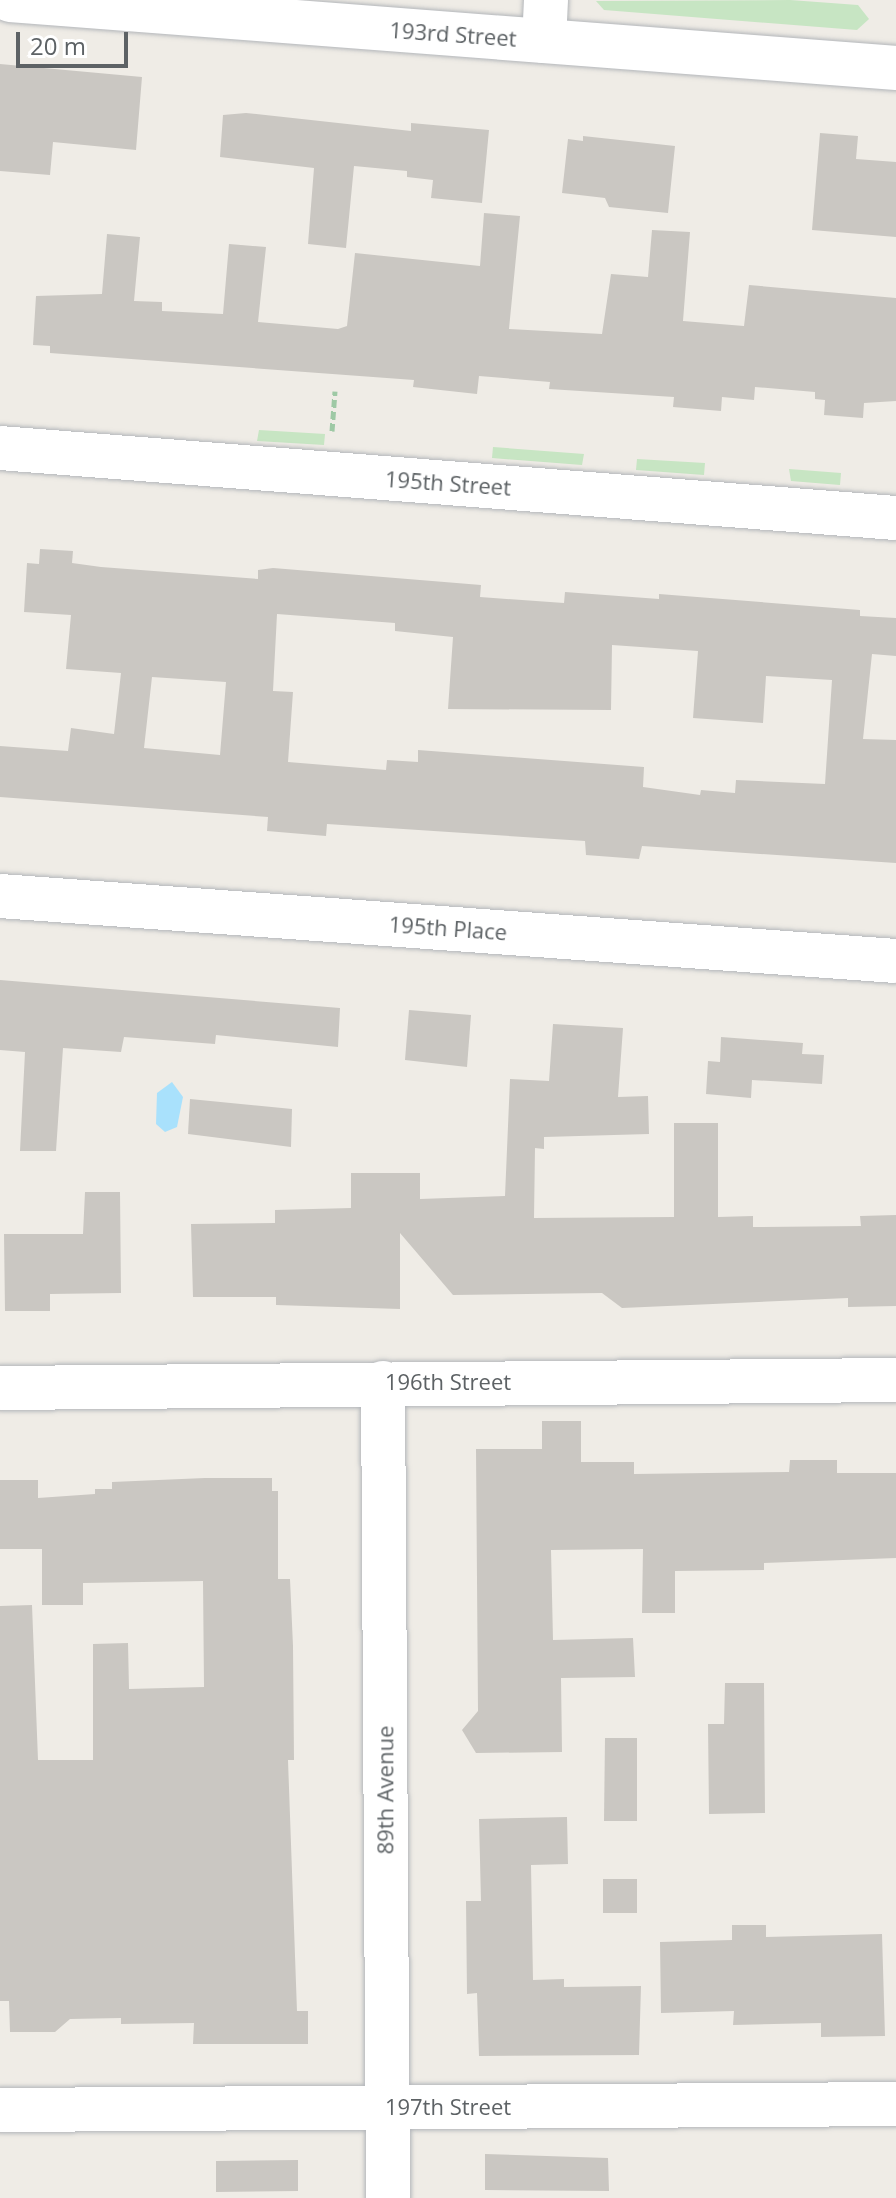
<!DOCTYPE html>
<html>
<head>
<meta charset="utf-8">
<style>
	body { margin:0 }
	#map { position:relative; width:896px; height:2198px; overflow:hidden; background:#efece6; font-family:"Open Sans",sans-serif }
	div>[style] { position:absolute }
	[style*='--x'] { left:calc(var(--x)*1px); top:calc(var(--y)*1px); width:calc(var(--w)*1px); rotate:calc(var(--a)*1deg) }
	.green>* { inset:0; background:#c7e5c3 }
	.water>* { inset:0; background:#a9e1fc }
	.building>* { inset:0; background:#cac7c2 }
	.path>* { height:5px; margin-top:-2.5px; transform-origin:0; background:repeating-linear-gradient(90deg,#9ec9a5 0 8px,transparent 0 12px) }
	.roads { filter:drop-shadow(0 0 2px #b3b6ba) drop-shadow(0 0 2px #b3b6ba) }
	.minor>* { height:44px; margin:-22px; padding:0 22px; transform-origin:22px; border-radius:22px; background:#fff }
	span { translate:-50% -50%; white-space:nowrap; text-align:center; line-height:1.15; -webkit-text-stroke:6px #fff; paint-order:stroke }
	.street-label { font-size:22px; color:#5d6265 }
	.scale { position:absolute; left:16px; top:32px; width:112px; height:36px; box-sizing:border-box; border:4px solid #5d6265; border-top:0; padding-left:10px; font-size:24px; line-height:28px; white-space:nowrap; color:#5d6265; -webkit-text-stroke:6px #fff; paint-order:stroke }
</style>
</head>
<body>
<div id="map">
	<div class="green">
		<div style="clip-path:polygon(790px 0,858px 5px,869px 19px,857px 30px,604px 10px,596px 1px)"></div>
		<div style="clip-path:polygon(259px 430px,325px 434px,324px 445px,257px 441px)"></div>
		<div style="clip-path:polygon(493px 447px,584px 454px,582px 465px,492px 458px)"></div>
		<div style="clip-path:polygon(637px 459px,705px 463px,704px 475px,636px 470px)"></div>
		<div style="clip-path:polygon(789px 469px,841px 473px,840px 485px,791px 481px)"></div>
	</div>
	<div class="water">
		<div style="clip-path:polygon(172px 1082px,183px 1097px,177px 1127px,165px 1132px,156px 1124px,157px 1093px)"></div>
	</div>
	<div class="building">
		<div style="clip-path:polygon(0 64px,142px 77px,136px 150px,53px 142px,50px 175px,0 171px)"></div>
		<div style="clip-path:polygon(246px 113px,411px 131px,411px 123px,489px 130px,482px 203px,431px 198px,433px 180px,407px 177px,407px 171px,354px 166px,346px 248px,308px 244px,314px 168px,220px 157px,223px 115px)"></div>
		<div style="clip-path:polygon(820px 133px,858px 136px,856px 159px,896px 162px,896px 237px,812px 230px)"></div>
		<div style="clip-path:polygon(583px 136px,675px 146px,668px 213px,609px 207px,605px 198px,562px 193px,568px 139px,583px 141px)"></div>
		<div style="clip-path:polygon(484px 213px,520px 216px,509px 329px,602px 334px,611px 274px,648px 277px,652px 230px,690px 232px,683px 321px,744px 326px,749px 285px,896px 298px,896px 401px,864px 403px,863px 418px,824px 415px,825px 400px,815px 399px,815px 392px,755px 387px,754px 400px,722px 397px,721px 411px,673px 407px,674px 397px,549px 389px,550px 382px,479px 376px,477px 394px,413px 387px,414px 380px,50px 353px,50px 346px,33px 345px,36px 296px,102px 294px,107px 234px,140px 237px,134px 301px,162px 302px,162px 311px,223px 314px,229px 244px,266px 247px,258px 322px,338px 329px,347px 326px,355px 253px,480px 266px)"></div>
		<div style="clip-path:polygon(evenodd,40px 549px,73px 551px,72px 563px,101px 567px,258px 579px,258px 570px,273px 568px,481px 585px,480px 597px,564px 603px,565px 592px,659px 599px,659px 594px,860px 610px,860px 616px,896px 618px,896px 656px,872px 654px,863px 739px,896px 740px,896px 863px,642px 846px,639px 859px,586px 855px,585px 841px,327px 824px,326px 836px,267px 831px,268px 817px,0 797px,0 746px,68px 751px,71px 728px,114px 734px,121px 673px,66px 669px,71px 615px,24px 612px,27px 563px,39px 564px,40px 549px,277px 614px,395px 623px,395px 631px,453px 637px,448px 709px,611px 710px,612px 645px,698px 651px,693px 718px,763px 723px,766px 676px,832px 680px,825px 784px,736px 780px,735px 793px,701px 790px,700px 795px,643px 787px,644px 767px,418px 750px,418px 762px,387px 760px,386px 770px,288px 762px,293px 692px,273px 691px,277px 614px,40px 549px,152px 677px,226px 682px,220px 755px,144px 748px,152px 677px)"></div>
		<div style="clip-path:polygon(0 980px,340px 1008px,338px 1047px,216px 1035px,215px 1044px,124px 1037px,121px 1052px,63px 1048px,56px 1151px,20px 1151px,25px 1052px,0 1050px)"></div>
		<div style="clip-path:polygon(409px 1010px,471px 1015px,467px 1067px,405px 1060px)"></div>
		<div style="clip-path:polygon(553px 1024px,623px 1028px,618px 1097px,648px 1096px,649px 1134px,544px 1137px,544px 1149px,535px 1148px,534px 1218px,674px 1217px,674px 1123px,718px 1123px,718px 1217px,753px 1216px,753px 1227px,861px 1226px,860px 1216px,896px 1215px,896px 1306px,848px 1307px,848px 1298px,622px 1308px,602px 1293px,453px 1295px,400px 1233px,400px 1309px,276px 1305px,276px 1297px,193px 1297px,191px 1224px,275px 1223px,275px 1210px,351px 1208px,351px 1173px,420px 1173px,420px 1199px,505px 1196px,510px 1079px,549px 1081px)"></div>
		<div style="clip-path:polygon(721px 1037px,803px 1043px,802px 1054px,824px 1055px,822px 1084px,752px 1080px,751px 1098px,706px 1094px,708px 1061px,720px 1062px)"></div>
		<div style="clip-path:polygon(190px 1099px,292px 1109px,291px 1147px,188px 1134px)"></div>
		<div style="clip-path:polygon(85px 1192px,120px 1192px,121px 1293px,50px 1294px,50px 1311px,5px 1311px,4px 1234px,83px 1234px)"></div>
		<div style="clip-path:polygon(542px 1421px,581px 1421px,581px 1462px,634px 1462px,634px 1474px,789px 1472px,790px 1460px,837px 1460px,837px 1473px,896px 1473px,896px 1558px,764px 1563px,764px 1570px,675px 1571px,675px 1613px,642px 1613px,643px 1549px,551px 1550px,553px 1640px,633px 1638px,635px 1677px,561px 1678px,562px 1752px,476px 1753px,462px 1730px,478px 1711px,476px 1449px,542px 1449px)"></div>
		<div style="clip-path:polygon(205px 1478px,272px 1478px,272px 1491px,278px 1491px,278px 1579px,290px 1579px,293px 1646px,294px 1760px,288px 1760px,297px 2011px,308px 2011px,308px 2044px,193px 2044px,194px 2023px,121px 2024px,121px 2018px,70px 2019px,55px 2032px,10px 2032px,9px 2001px,0 2001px,0 1606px,32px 1605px,38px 1760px,93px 1760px,93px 1644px,128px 1643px,129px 1689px,204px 1687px,203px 1581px,83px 1583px,83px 1605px,42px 1605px,42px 1549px,0 1549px,0 1480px,38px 1480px,38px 1498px,95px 1494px,95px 1489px,112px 1489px,112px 1482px)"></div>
		<div style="clip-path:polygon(725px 1683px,764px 1683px,765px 1813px,709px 1814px,708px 1724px,724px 1724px)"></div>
		<div style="clip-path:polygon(605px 1738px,637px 1738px,637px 1821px,604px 1821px)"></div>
		<div style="clip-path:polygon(567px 1817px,568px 1864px,531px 1865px,533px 1980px,564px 1979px,564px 1987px,641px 1986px,639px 2055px,479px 2056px,477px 1993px,467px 1994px,466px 1901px,481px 1901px,479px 1819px)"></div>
		<div style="clip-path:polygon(603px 1879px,637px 1879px,637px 1913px,603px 1913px)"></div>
		<div style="clip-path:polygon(732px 1925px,766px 1925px,766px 1937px,882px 1934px,885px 2036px,821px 2037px,821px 2023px,733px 2025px,734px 2011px,661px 2013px,660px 1942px,732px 1940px)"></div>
		<div style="clip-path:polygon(485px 2154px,608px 2158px,609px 2191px,485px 2190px)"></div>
		<div style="clip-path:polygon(298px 2160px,298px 2191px,216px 2192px,216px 2161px)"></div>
	</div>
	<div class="path">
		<div style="--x:332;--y:431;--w:40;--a:-85.7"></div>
	</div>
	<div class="roads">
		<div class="minor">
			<div style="--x:10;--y:0;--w:889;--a:4.39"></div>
			<div style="--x:544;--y:41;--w:41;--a:-87.2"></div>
			<div style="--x:0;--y:448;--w:899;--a:4.47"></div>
			<div style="--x:0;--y:896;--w:898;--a:4.15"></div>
			<div style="--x:383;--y:1383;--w:815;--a:89.65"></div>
			<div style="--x:0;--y:1388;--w:896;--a:-0.51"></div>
			<div style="--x:0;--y:2110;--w:896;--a:-0.38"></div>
		</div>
	</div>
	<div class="street-label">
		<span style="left:453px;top:34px;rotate:4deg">193rd Street</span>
		<span style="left:448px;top:483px;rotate:4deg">195th Street</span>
		<span style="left:448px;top:928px;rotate:4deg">195th Place</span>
		<span style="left:448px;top:1382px">196th Street</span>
		<span style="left:385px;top:1790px;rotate:-90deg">89th Avenue</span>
		<span style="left:448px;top:2107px">197th Street</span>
	</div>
	<div class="scale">20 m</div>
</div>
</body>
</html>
